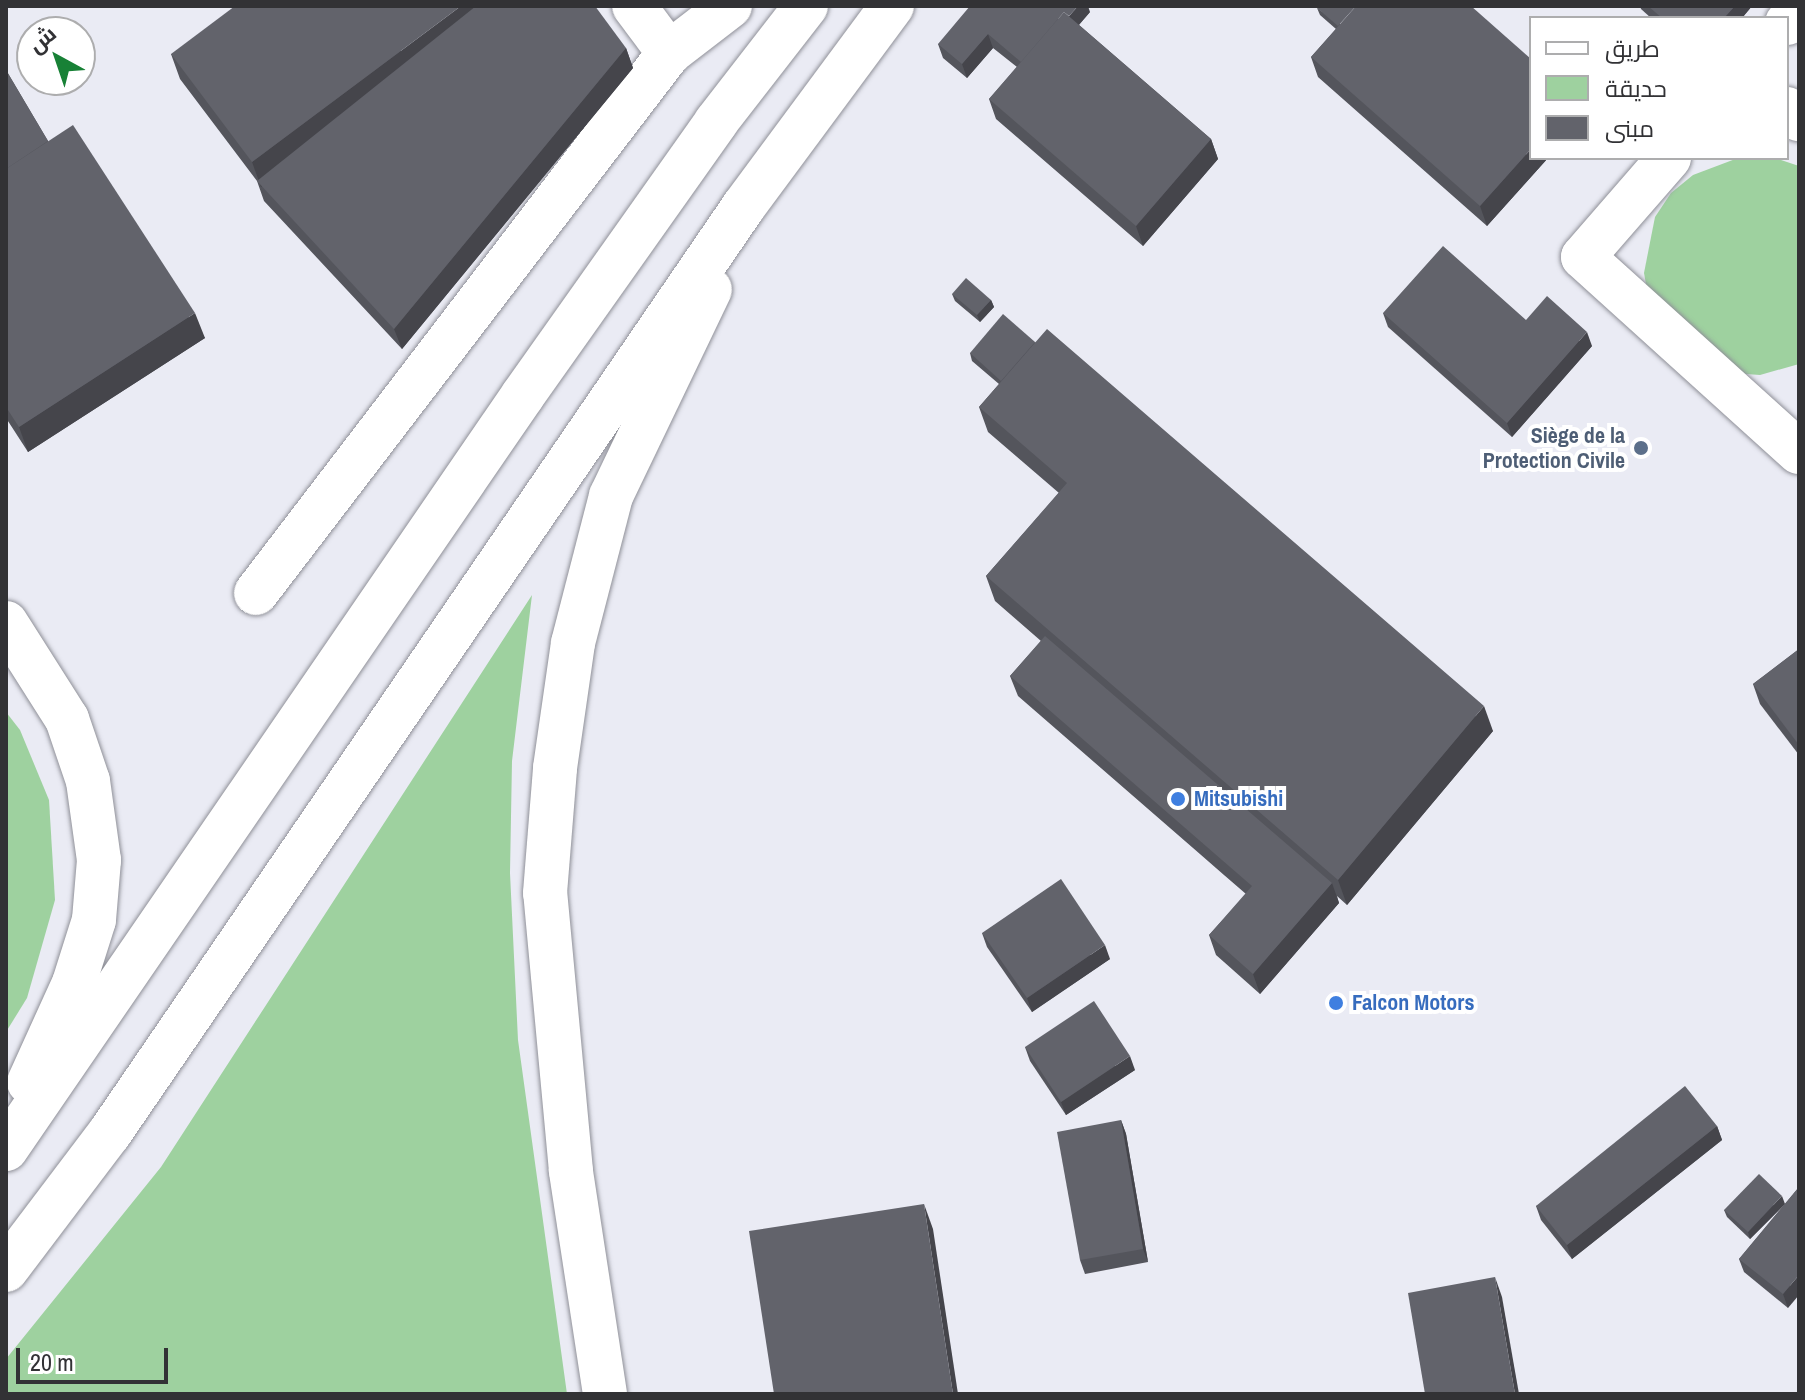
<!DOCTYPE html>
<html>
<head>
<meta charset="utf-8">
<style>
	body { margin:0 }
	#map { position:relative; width:1805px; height:1400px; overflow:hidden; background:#eaebf4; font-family:"Archivo Narrow",Cairo,sans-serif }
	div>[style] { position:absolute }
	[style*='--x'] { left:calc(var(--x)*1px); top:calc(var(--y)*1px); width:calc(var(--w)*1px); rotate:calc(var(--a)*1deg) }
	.green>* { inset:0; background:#9ed19f }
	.roads { filter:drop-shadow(0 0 2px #8f9098) drop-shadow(0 0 2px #8f9098) }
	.minor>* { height:44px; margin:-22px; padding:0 22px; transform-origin:22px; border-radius:22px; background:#fff }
	.highway>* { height:44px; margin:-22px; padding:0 22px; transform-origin:22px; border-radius:22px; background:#fff }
	.wall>* { inset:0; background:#54555c }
	.shaded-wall>* { inset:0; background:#45454b }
	.building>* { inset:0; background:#62636b }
	.dots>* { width:22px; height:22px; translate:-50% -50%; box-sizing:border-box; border:4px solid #fff; border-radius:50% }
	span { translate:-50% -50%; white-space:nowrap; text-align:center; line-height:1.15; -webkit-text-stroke:8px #fff; paint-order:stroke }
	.service-label { font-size:22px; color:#4e5e75; font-weight:700 }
	.right { translate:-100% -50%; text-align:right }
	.shop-label { font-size:22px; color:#366cbe; font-weight:700 }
	.left { translate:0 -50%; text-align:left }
	.frame { position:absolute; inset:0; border:8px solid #323235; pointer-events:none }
	.legend { position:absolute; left:1529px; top:16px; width:260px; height:144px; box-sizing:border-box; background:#fff; border:2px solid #adadae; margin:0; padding:10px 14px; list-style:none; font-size:24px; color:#323235 }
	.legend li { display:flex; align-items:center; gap:16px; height:40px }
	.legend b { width:40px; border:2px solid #adadae }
	.north { position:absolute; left:16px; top:16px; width:80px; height:80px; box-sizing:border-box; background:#fff; border:2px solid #adadae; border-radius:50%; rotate:320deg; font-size:22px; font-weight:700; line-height:32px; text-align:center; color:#323235 }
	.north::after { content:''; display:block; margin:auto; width:28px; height:36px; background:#188136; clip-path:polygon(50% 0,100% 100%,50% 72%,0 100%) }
	.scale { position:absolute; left:16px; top:1348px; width:152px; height:36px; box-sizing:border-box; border:4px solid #323235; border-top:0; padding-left:10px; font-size:24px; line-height:28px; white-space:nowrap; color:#323235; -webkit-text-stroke:6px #fff; paint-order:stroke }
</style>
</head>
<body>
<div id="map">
	<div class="green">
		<div style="clip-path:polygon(1738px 158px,1775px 158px,1799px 166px,1799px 364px,1760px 375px,1732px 373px,1649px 301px,1644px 273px,1655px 217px,1671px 193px,1693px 175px)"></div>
		<div style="clip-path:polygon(532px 595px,512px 761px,510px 873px,518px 1040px,567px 1394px,6px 1394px,6px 1359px,161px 1167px)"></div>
		<div style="clip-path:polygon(6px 712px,20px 730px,49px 800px,55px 900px,27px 998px,6px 1032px)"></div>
	</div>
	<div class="roads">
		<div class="minor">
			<div style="--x:634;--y:6;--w:59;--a:53.3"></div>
			<div style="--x:1787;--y:23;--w:18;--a:-49"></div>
			<div style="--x:1787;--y:109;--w:16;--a:40"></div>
			<div style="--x:1669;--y:158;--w:131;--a:131"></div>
			<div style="--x:1583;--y:257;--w:291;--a:42.1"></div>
			<div style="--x:256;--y:593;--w:680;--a:-52.59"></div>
			<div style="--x:669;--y:53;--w:77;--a:-37.6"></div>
		</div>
		<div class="highway">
			<div style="--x:6;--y:623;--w:114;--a:57.6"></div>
			<div style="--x:67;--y:719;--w:65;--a:71.3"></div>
			<div style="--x:88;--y:781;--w:80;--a:82.1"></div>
			<div style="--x:99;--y:860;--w:60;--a:94.8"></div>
			<div style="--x:94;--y:920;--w:66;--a:107.6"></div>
			<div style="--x:74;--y:983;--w:109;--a:114.4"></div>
			<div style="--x:6;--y:1149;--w:914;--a:-55.56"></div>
			<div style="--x:523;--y:395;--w:334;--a:-54.7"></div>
			<div style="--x:716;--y:122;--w:147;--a:-52.2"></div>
			<div style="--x:6;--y:1270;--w:171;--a:-52.9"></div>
			<div style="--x:109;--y:1134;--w:1124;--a:-55.62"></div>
			<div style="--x:744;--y:206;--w:249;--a:-53.5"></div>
			<div style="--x:605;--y:1394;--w:226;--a:-98.7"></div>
			<div style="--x:571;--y:1171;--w:279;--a:-95.3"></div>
			<div style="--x:545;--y:893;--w:125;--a:-85.4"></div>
			<div style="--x:555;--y:768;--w:126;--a:-81.8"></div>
			<div style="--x:573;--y:643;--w:152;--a:-75.5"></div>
			<div style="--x:611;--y:496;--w:229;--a:-64.4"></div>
		</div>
	</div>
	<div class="wall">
		<div style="clip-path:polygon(1640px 6px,1752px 6px,1742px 18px,1651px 18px,1641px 9px)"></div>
		<div style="clip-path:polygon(1317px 8px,1531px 158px,1548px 158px,1487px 226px,1318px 77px,1311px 57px,1336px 29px,1320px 15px)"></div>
		<div style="clip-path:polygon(1090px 12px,1079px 25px,1211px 139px,1218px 159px,1143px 246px,996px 119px,989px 99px,1017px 67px,993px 48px,967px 78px,943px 58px,938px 44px)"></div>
		<div style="clip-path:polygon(626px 48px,633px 68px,402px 349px,264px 201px,257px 181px,180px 79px,171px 54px)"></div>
		<div style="clip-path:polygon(6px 70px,48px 141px,205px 338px,28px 452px,6px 418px)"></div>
		<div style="clip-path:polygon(952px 294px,991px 300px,994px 307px,980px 322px,955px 301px)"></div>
		<div style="clip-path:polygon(1383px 313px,1526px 320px,1592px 346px,1512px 437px,1388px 327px)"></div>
		<div style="clip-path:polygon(1035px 342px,1493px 731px,1347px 905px,1337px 896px,1339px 903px,1260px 994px,1216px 955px,1209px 935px,1246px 894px,1018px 696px,1010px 676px,1041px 641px,995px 601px,986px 576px,1059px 493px,988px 432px,979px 407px,999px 384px,972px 361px,970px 353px)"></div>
		<div style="clip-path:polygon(1799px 649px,1799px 755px,1760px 704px,1753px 684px)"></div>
		<div style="clip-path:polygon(982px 933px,1110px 959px,1032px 1012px,987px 947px)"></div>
		<div style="clip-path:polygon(1025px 1047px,1135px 1070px,1066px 1115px,1030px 1061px)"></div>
		<div style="clip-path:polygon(1121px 1120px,1126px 1134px,1148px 1262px,1085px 1274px,1080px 1260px)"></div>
		<div style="clip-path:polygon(1717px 1126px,1722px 1140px,1572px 1259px,1541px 1220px,1536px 1206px)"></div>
		<div style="clip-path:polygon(1799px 1187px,1788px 1308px,1744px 1272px,1739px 1259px)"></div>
		<div style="clip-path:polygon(1785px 1204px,1750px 1239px,1727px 1217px,1724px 1210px)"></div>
	</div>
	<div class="shaded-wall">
		<div style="clip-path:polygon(461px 6px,504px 6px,261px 187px,252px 162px)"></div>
		<div style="clip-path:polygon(1078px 6px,1088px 6px,1090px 12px,1031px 79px,1026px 65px)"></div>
		<div style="clip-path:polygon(1735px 6px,1752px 6px,1742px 18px,1724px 18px)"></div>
		<div style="clip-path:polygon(988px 34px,993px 48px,967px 78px,962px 64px)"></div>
		<div style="clip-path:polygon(626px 48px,633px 68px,402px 349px,394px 329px)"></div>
		<div style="clip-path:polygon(1211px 139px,1218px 159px,1143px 246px,1136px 226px)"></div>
		<div style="clip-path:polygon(1531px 149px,1531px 158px,1548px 158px,1487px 226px,1480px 206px)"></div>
		<div style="clip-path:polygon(991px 300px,994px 307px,980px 322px,977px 315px)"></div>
		<div style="clip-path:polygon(195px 313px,205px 338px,28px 452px,19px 427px)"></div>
		<div style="clip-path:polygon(1587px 332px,1592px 346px,1512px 437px,1507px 423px)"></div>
		<div style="clip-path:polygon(1484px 706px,1493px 731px,1347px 905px,1338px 880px)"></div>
		<div style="clip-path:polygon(1332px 883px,1339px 903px,1260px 994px,1253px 974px)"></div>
		<div style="clip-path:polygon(1105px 945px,1110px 959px,1032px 1012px,1027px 998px)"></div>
		<div style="clip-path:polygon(1130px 1056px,1135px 1070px,1066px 1115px,1061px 1102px)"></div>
		<div style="clip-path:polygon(1121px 1120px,1126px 1134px,1148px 1262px,1143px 1249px)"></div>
		<div style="clip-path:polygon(1717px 1126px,1722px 1140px,1572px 1259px,1567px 1245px)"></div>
		<div style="clip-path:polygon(1782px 1196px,1785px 1204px,1750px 1239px,1748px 1232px)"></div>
		<div style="clip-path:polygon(924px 1204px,933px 1229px,958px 1394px,953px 1394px)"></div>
		<div style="clip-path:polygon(1799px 1275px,1799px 1295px,1788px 1308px,1783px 1294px)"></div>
		<div style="clip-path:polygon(1495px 1277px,1502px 1297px,1519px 1394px,1515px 1394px)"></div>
	</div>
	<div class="building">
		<div style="clip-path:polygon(235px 6px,461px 6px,252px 162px,171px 54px)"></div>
		<div style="clip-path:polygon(476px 6px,595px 6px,626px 48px,394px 329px,257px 181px)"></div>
		<div style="clip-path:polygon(970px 6px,1078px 6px,1069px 16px,1064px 12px,1021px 62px,988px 34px,962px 64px,938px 44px)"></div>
		<div style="clip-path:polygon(1319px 6px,1356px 6px,1338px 26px,1317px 8px)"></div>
		<div style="clip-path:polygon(1356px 6px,1471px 6px,1531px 59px,1531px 149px,1480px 206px,1311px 57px)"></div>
		<div style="clip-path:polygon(1648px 6px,1735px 6px,1724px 18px,1662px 18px)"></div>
		<div style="clip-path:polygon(1064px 12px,1211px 139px,1136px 226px,989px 99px)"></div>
		<div style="clip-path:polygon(6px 70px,48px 141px,6px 169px)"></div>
		<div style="clip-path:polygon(73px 125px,195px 313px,19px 427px,6px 407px,6px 169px)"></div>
		<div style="clip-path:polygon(1443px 246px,1526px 320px,1547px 296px,1587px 332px,1507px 423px,1383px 313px)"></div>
		<div style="clip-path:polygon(966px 278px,991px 300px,977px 315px,952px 294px)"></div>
		<div style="clip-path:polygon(1003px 314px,1035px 342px,1001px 381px,970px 353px)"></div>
		<div style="clip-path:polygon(1047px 329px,1484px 706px,1338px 880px,986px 576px,1067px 483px,979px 407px)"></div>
		<div style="clip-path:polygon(1045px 636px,1332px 883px,1253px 974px,1209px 935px,1252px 886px,1010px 676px)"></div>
		<div style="clip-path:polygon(1799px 649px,1799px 745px,1753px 684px)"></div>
		<div style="clip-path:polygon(1061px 879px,1105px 945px,1027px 998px,982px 933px)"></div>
		<div style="clip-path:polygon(1094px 1001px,1130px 1056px,1061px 1102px,1025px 1047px)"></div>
		<div style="clip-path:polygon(1685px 1086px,1717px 1126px,1567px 1245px,1536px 1206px)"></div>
		<div style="clip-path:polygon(1121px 1120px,1143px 1249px,1080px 1260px,1057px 1132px)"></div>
		<div style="clip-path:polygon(1759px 1174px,1782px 1196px,1748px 1232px,1724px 1210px)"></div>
		<div style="clip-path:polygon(1799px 1187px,1799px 1275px,1783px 1294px,1739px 1259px)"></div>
		<div style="clip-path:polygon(924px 1204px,953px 1394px,774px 1394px,749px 1231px)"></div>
		<div style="clip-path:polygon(1495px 1277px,1515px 1394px,1425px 1394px,1408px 1293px)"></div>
	</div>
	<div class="dots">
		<div style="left:1641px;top:448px;background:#5c6f8a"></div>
		<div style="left:1178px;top:799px;background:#3f7fe0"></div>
		<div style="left:1336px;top:1003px;background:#3f7fe0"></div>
	</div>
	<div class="service-label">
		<span class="right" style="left:1625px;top:448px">Siège de la<br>Protection Civile</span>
	</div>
	<div class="shop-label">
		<span class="left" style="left:1194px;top:799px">Mitsubishi</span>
		<span class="left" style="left:1352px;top:1003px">Falcon Motors</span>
	</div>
	<div class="frame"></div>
	<ul class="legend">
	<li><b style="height:10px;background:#fff"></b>طريق</li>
	<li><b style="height:22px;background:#9ed19f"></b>حديقة</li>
	<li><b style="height:22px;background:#62636b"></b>مبنى</li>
	</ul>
	<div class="north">ش</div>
	<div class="scale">20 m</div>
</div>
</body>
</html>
